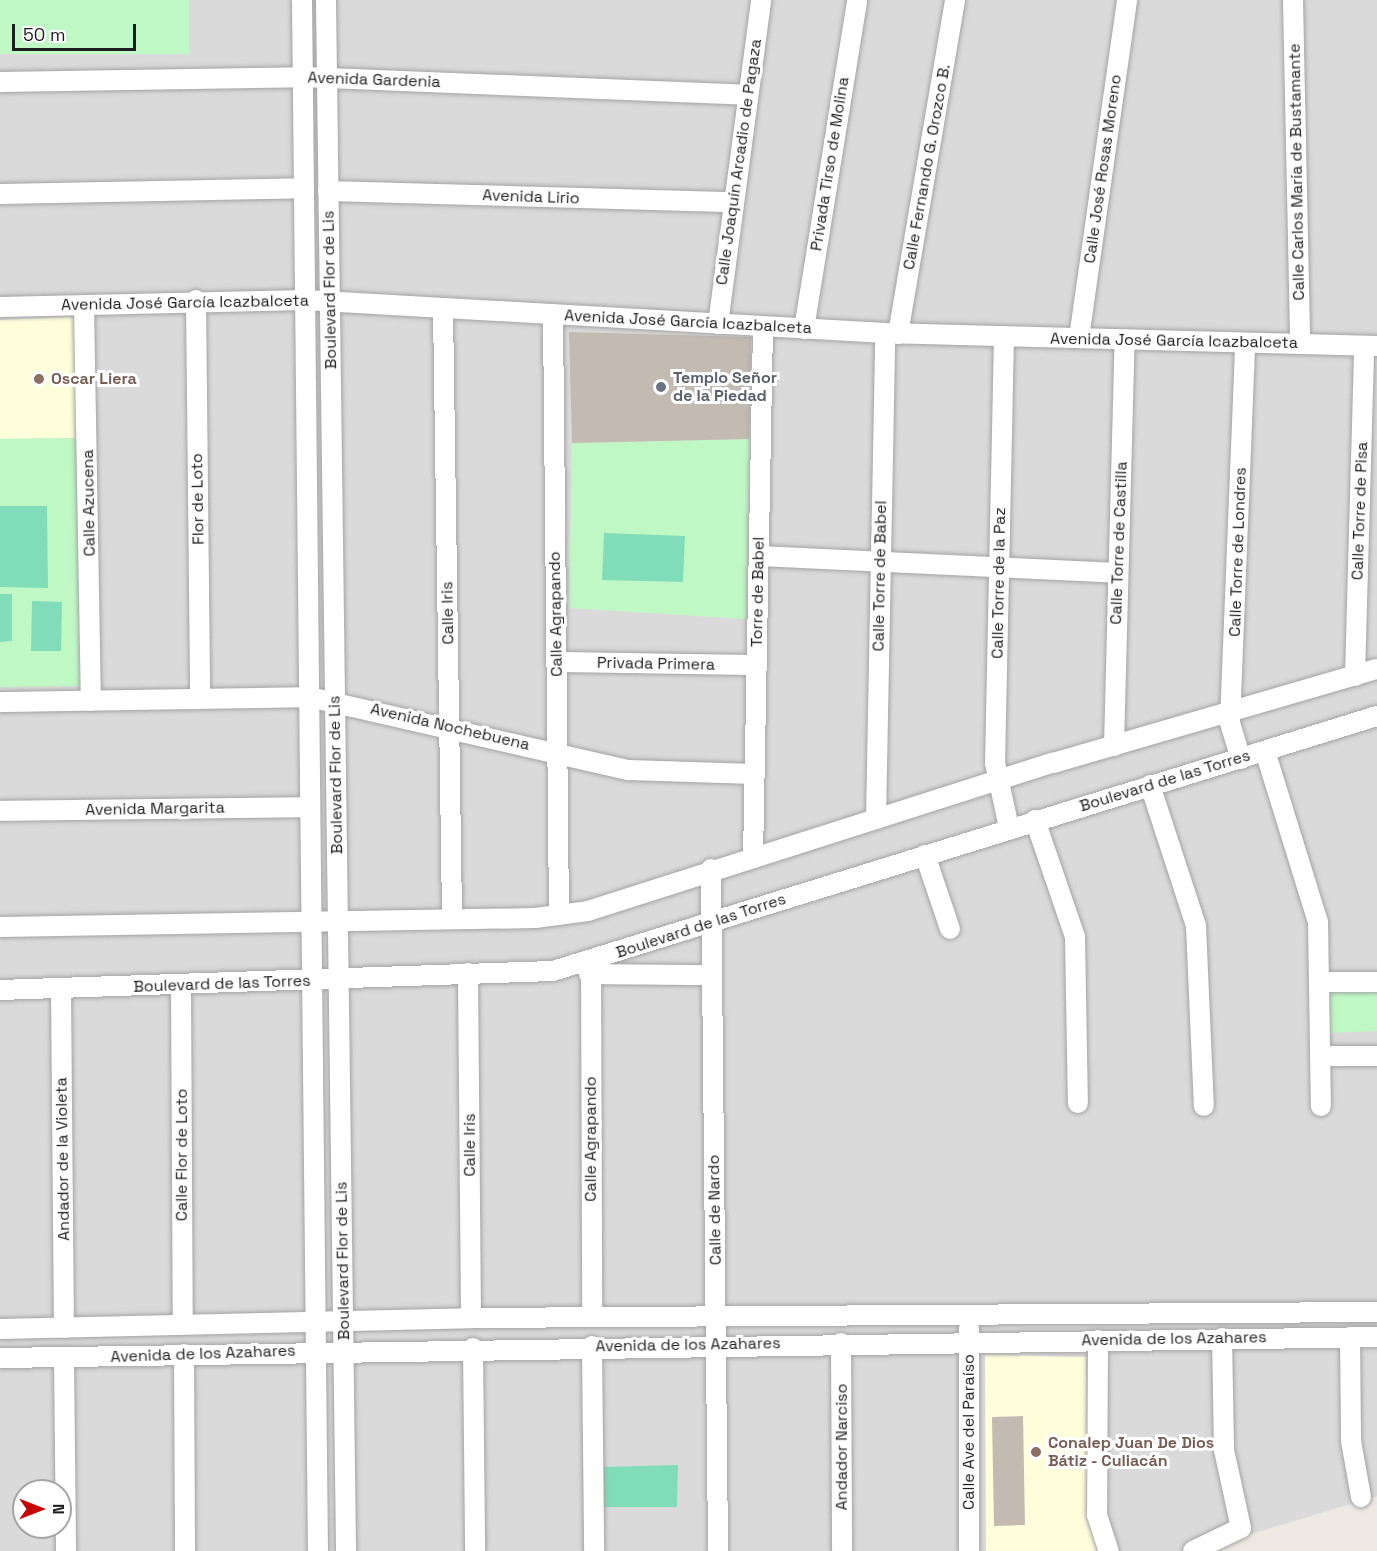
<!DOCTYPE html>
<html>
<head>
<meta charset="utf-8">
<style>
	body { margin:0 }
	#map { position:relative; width:1377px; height:1551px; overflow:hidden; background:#eeeae3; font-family:"Space Grotesk",sans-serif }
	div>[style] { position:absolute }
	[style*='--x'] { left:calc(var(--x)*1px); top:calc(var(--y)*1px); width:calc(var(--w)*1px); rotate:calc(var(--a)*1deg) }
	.residential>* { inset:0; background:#dbdada }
	.education>* { inset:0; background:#fefedb }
	.park>* { inset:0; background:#bff8c4 }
	.pitch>* { inset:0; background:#81ddb9 }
	.building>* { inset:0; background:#c3bab2 }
	.roads { filter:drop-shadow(0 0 2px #a4a4a4) drop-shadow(0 0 2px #a4a4a4) }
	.minor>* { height:20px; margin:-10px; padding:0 10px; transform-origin:10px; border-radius:10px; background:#fff }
	.dots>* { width:16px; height:16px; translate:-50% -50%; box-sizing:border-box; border:3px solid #fff; border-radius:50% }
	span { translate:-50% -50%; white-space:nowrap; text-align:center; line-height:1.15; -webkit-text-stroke:6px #fff; paint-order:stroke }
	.street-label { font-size:16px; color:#1d1d1d }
	.worship-label { font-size:16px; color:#5b616d; font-weight:700 }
	.left { translate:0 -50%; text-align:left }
	.education-label { font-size:16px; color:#785e54; font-weight:700 }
	.north { position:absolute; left:12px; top:1479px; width:60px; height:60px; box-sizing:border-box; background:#fff; border:2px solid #a5a5a5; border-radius:50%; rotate:90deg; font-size:16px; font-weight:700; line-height:24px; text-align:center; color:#1d1d1d }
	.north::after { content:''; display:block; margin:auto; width:21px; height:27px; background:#c70303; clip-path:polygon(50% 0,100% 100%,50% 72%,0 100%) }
	.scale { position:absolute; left:12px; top:24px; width:124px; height:27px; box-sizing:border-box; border:3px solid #1d1d1d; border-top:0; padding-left:8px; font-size:18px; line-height:21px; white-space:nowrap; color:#1d1d1d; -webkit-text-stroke:4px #fff; paint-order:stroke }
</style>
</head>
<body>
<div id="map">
	<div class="residential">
		<div style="clip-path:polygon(evenodd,0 0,1377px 0,1377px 1496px,1195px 1551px,0 1551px,0 0,24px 1491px,60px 1491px,60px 1527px,24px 1527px,24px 1491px)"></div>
	</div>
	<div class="education">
		<div style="clip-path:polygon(76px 317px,79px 438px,0 439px,0 320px)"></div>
		<div style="clip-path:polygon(985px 1355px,1086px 1357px,1087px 1514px,1103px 1551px,986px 1551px)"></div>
	</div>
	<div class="park">
		<div style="clip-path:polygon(0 0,189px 0,189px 54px,0 54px)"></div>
		<div style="clip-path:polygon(79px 438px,83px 686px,0 687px,0 439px)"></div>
		<div style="clip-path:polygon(750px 439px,745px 619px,569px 608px,572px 443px)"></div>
		<div style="clip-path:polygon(1377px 985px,1377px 1031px,1328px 1033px,1329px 986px)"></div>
	</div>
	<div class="pitch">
		<div style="clip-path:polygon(0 506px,47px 506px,48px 588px,0 587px)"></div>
		<div style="clip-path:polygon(604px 533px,685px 536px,683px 582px,602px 580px)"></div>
		<div style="clip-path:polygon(0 594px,12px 594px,12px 641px,0 642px)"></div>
		<div style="clip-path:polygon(32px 601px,62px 602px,61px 651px,31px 651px)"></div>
		<div style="clip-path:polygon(678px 1465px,677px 1507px,602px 1507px,601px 1467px)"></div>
	</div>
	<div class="building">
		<div style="clip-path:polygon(569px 332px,751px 337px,749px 439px,572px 443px)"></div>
		<div style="clip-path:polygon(1023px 1416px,1025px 1525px,994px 1526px,992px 1417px)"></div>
	</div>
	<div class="roads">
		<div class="minor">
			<div style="--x:302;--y:0;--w:1551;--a:89.41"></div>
			<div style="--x:326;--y:0;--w:1551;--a:89.26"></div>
			<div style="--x:1293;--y:0;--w:344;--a:88.8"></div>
			<div style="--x:0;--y:82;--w:303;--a:-0.9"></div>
			<div style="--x:303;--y:77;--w:445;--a:2.3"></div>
			<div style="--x:328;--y:191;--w:406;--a:1.6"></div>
			<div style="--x:0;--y:194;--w:304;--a:-1.1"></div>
			<div style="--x:196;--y:300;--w:399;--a:89.4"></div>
			<div style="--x:84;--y:306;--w:395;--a:89"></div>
			<div style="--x:0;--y:307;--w:305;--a:-1.3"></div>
			<div style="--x:305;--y:300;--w:581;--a:3.26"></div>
			<div style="--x:885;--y:333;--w:492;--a:1.5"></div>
			<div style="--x:443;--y:308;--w:610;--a:89.15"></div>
			<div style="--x:553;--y:314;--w:601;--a:89.43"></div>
			<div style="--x:718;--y:324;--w:327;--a:-82.4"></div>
			<div style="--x:804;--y:329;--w:333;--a:-80.8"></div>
			<div style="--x:898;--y:334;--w:339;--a:-80.3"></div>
			<div style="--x:1004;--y:336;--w:427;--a:91.2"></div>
			<div style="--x:995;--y:763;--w:66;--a:77.8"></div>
			<div style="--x:1079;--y:338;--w:341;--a:-81.9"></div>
			<div style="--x:759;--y:556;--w:359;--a:2.7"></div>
			<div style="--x:556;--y:662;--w:201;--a:0.9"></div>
			<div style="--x:1355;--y:676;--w:330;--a:-88.4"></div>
			<div style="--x:0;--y:702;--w:309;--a:-0.9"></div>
			<div style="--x:309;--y:697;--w:328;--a:12.9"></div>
			<div style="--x:629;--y:770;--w:125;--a:1.8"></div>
			<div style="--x:1114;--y:746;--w:407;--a:-88.5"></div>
			<div style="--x:1265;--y:751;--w:179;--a:72.8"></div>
			<div style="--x:1318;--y:922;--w:184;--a:89.1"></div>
			<div style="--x:1241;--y:759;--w:39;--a:-107"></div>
			<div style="--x:1230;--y:722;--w:379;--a:-87.7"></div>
			<div style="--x:1150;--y:785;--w:148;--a:71.9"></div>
			<div style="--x:1196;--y:926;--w:180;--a:87.5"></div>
			<div style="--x:0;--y:811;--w:310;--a:-0.7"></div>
			<div style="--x:876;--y:819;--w:486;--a:-88.9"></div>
			<div style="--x:1035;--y:820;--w:124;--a:71.1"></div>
			<div style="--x:1075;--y:937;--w:166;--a:89"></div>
			<div style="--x:925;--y:855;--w:78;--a:71.3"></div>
			<div style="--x:753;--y:858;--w:531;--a:-88.92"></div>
			<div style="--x:711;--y:869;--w:682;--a:89.41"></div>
			<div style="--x:0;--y:927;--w:535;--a:-0.96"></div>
			<div style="--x:535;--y:918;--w:53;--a:-7.5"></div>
			<div style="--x:588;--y:911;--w:488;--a:-17.7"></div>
			<div style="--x:1053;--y:763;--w:337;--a:-16.2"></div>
			<div style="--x:591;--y:961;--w:356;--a:89.8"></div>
			<div style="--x:468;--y:973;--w:345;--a:89.5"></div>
			<div style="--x:589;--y:974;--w:122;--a:0.5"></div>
			<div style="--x:1320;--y:982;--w:57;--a:0"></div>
			<div style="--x:181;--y:985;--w:340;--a:89.7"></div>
			<div style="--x:61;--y:989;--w:339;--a:89.5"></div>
			<div style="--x:0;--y:990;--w:553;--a:-1.97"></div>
			<div style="--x:553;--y:971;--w:863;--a:-17.2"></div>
			<div style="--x:1320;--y:1056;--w:57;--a:0"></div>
			<div style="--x:969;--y:1328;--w:223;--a:90"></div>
			<div style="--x:0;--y:1329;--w:471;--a:-1.3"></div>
			<div style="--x:471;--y:1318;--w:906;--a:-0.38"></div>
			<div style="--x:1350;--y:1337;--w:104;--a:89.4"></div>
			<div style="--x:1351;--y:1441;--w:57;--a:79.9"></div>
			<div style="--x:1098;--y:1340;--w:175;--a:90.3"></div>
			<div style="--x:1097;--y:1515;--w:38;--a:72"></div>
			<div style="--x:841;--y:1343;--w:208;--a:89.7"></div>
			<div style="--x:592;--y:1346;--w:205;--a:89.4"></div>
			<div style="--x:473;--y:1348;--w:203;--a:89.4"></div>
			<div style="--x:184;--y:1354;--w:197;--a:89.7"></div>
			<div style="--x:64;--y:1357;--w:194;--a:89.4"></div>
			<div style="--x:0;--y:1358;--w:1377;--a:-0.87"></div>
			<div style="--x:1193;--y:1551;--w:53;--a:-25.6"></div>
			<div style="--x:1241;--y:1528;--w:80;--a:-102.3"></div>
			<div style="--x:1224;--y:1450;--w:112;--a:-91"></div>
		</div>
	</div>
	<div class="dots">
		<div style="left:39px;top:379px;background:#8d6e63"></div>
		<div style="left:661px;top:387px;background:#6b7280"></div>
		<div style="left:1036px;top:1452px;background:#8d6e63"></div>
	</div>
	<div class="street-label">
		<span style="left:374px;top:80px;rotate:2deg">Avenida Gardenia</span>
		<span style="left:739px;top:162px;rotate:-82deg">Calle Joaquín Arcadio de Pagaza</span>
		<span style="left:830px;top:164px;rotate:-81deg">Privada Tirso de Molina</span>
		<span style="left:927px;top:167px;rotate:-80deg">Calle Fernando G. Orozco B.</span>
		<span style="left:1103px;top:169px;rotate:-82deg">Calle José Rosas Moreno</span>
		<span style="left:1297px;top:172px;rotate:-91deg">Calle Carlos María de Bustamante</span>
		<span style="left:531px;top:197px;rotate:2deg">Avenida Lirio</span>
		<span style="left:330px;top:290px;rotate:-91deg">Boulevard Flor de Lis</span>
		<span style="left:185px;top:303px;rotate:-1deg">Avenida José García Icazbalceta</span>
		<span style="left:688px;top:322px;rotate:3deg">Avenida José García Icazbalceta</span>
		<span style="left:1174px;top:341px;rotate:1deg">Avenida José García Icazbalceta</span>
		<span style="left:198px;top:499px;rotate:-91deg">Flor de Loto</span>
		<span style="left:89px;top:503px;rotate:-91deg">Calle Azucena</span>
		<span style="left:1360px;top:511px;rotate:-88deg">Calle Torre de Pisa</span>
		<span style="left:1119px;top:543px;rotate:-88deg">Calle Torre de Castilla</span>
		<span style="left:1238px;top:552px;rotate:-88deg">Calle Torre de Londres</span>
		<span style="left:880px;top:576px;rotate:-89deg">Calle Torre de Babel</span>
		<span style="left:999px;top:583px;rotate:-89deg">Calle Torre de la Paz</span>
		<span style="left:758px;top:592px;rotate:-89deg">Torre de Babel</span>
		<span style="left:448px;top:613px;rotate:-91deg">Calle Iris</span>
		<span style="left:556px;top:614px;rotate:-91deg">Calle Agrapando</span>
		<span style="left:656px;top:664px;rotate:1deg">Privada Primera</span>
		<span style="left:450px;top:727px;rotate:13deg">Avenida Nochebuena</span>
		<span style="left:336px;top:775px;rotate:-91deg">Boulevard Flor de Lis</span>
		<span style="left:1165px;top:781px;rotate:-17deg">Boulevard de las Torres</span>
		<span style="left:155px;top:809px;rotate:-1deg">Avenida Margarita</span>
		<span style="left:701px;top:926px;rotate:-18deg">Boulevard de las Torres</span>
		<span style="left:222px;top:984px;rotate:-2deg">Boulevard de las Torres</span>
		<span style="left:591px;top:1139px;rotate:-90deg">Calle Agrapando</span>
		<span style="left:470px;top:1145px;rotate:-90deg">Calle Iris</span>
		<span style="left:182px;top:1155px;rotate:-90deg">Calle Flor de Loto</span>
		<span style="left:63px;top:1159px;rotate:-91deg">Andador de la Violeta</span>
		<span style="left:715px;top:1210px;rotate:-91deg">Calle de Nardo</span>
		<span style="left:343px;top:1261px;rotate:-91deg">Boulevard Flor de Lis</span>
		<span style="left:1174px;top:1339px;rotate:-1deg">Avenida de los Azahares</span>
		<span style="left:688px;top:1345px;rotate:-1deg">Avenida de los Azahares</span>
		<span style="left:203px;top:1354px;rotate:-2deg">Avenida de los Azahares</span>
		<span style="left:969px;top:1432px;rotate:-90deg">Calle Ave del Paraíso</span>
		<span style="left:842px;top:1447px;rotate:-90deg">Andador Narciso</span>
	</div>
	<div class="worship-label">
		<span class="left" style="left:673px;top:387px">Templo Señor<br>de la Piedad</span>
	</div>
	<div class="education-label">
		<span class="left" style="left:51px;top:379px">Oscar Liera</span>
		<span class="left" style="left:1048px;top:1452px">Conalep Juan De Dios<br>Bátiz - Culiacán</span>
	</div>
	<div class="north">N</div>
	<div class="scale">50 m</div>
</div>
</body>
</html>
